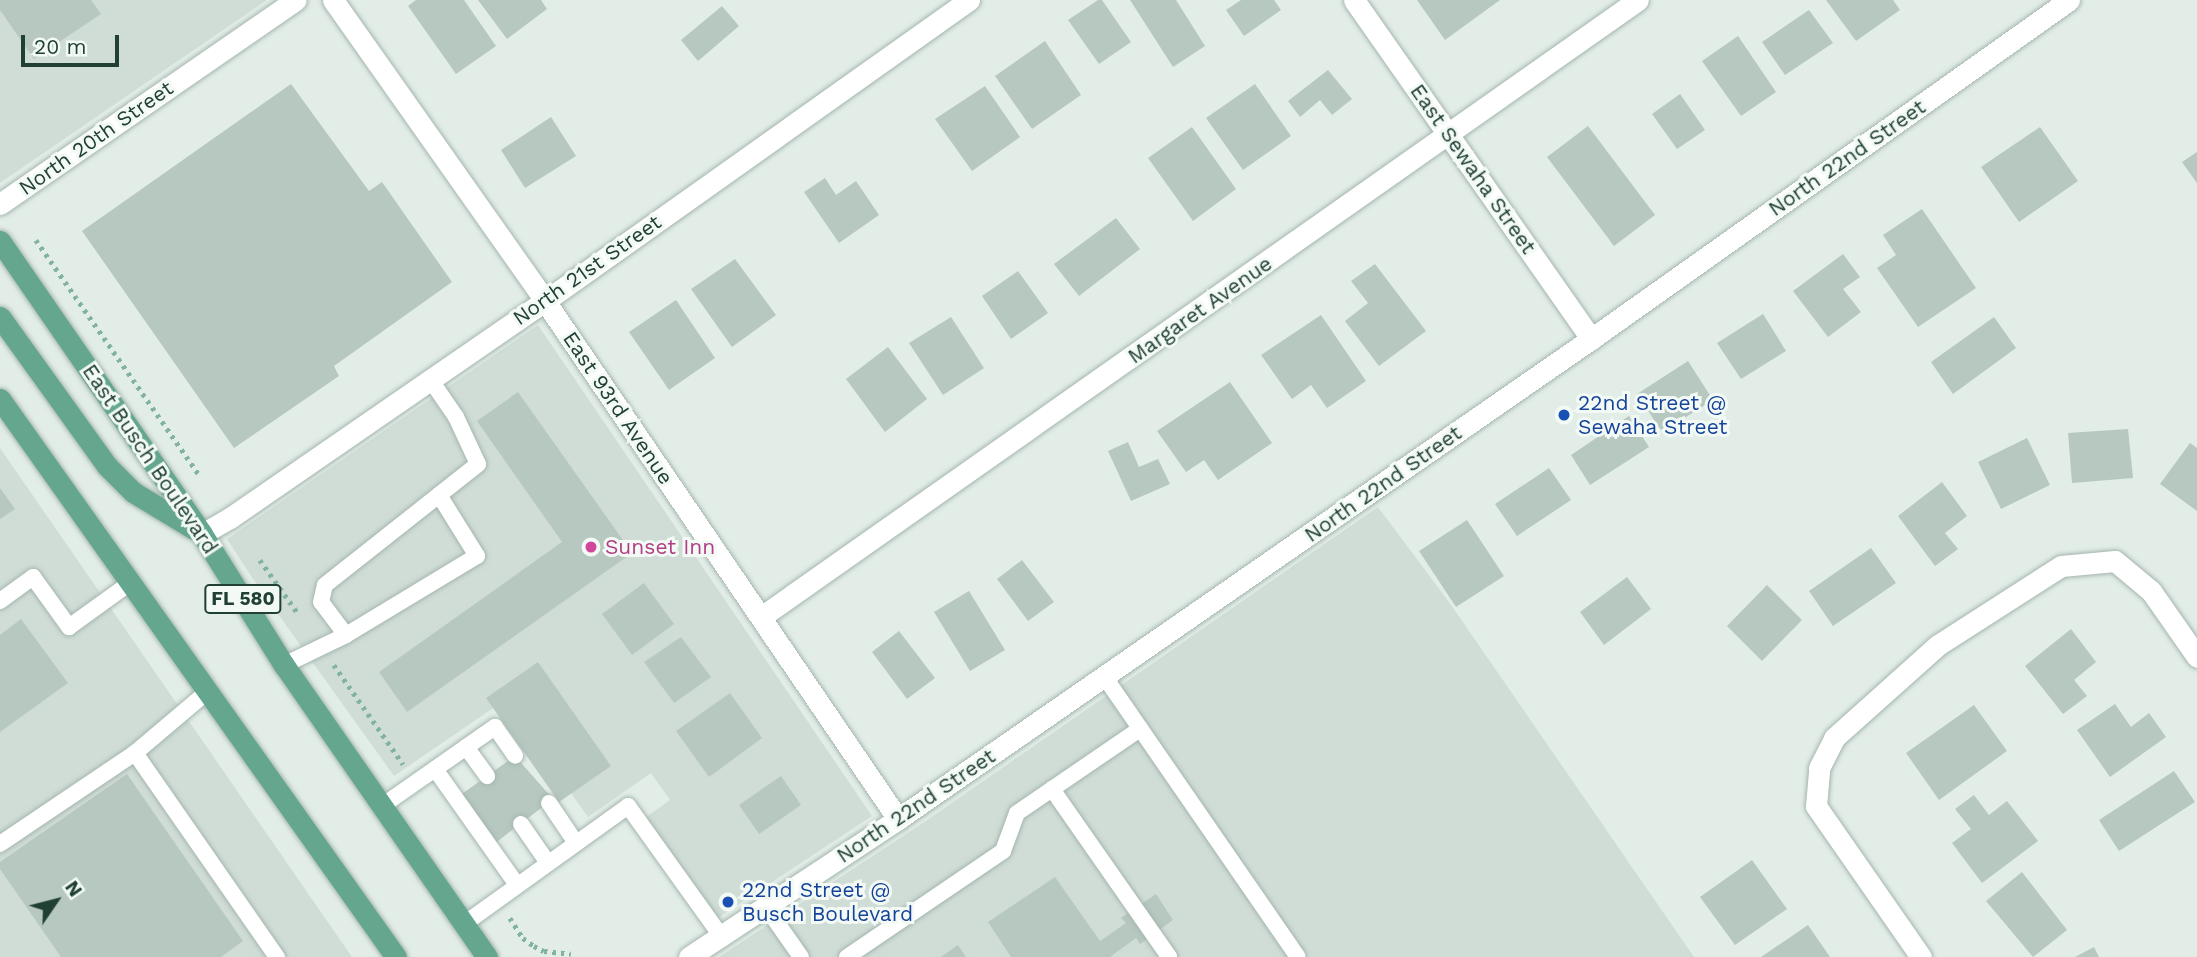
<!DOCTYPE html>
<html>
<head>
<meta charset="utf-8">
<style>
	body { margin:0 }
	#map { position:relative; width:2197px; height:957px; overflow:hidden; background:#e2ede7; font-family:"Work Sans",sans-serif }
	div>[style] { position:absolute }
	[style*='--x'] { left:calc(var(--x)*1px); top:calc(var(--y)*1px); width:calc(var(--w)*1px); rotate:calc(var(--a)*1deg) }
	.built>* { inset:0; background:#d0ddd6 }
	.building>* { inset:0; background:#b7c8c0 }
	.path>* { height:4.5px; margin-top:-2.25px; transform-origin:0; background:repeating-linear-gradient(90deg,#81b39e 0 3.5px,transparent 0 8.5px) }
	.roads { filter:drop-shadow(0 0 2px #a4b6ae) drop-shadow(0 0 2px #a4b6ae) }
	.lane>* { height:16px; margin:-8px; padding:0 8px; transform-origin:8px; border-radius:8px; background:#fff }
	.street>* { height:21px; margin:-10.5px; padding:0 10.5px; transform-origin:10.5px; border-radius:10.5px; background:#fff }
	.secondary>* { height:21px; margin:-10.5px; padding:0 10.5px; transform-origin:10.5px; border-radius:10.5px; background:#fff }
	.primary>* { height:21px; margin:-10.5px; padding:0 10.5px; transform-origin:10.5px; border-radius:10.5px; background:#64a68e }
	.dots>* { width:19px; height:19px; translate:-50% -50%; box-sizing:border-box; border:4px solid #f3faf6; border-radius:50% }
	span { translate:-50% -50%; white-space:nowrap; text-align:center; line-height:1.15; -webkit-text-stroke:6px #f3faf6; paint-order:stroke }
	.shield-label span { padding:2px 5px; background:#f3faf6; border:2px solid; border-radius:5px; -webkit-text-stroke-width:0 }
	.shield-label { font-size:19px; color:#214034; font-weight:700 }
	.street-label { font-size:21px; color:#214034 }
	.transit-label { font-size:21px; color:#164399 }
	.left { translate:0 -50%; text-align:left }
	.hotel-label { font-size:21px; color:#b23c85 }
	.north { position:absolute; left:21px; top:866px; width:70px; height:70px; -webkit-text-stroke:5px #f3faf6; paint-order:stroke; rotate:55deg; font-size:19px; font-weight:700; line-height:28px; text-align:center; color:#214034 }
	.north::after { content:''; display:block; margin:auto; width:24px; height:32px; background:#214034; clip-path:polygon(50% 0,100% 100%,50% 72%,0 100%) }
	.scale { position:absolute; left:21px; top:35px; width:98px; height:32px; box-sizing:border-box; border:4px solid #214034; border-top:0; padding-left:9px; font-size:21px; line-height:24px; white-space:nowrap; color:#214034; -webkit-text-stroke:5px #f3faf6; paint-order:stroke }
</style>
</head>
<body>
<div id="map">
	<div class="built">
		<div style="clip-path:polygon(0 0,267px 0,0 183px)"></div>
		<div style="clip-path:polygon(538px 325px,872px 816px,704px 927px,634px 826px,670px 800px,651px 773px,588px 817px,505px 700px,394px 776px,253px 579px,227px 539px)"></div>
		<div style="clip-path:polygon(0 448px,352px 957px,0 957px)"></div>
		<div style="clip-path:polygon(1378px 507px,1449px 602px,1694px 957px,719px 957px,923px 823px)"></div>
	</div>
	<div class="building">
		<div style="clip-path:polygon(0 0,91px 0,101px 14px,34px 59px,0 10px)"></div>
		<div style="clip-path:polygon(416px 0,464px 0,496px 46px,456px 74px,408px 6px)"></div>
		<div style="clip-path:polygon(478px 0,541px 0,547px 9px,507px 39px)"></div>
		<div style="clip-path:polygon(1098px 0,1102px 0,1131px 42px,1099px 64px,1068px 20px)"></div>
		<div style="clip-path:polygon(1130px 0,1176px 0,1205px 46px,1173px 67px)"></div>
		<div style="clip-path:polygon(1241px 0,1274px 0,1281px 10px,1244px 36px,1226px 10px)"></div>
		<div style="clip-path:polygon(1417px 0,1500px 0,1445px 40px)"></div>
		<div style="clip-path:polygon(1826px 0,1893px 0,1900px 10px,1856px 41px)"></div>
		<div style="clip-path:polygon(722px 6px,739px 26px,698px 61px,681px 40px)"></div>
		<div style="clip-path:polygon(1809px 10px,1833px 43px,1785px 75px,1762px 42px)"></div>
		<div style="clip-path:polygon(1738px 36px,1776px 92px,1741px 116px,1702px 61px)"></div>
		<div style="clip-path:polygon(1045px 41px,1081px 95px,1032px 129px,995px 76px)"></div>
		<div style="clip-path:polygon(1328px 70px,1352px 99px,1332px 115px,1320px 100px,1300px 117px,1288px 101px)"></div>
		<div style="clip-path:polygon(291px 84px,369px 191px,382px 182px,452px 282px,334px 366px,339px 376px,234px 448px,82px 231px)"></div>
		<div style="clip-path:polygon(1255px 84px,1291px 136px,1243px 170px,1206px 118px)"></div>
		<div style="clip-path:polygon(985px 86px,1020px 137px,972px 171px,935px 119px)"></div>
		<div style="clip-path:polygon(1680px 94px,1705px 130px,1677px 149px,1652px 114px)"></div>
		<div style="clip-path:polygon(551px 117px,576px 156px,525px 188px,501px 150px)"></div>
		<div style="clip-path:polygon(1588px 126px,1655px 215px,1614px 246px,1547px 157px)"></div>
		<div style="clip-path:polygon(1192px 127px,1236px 189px,1193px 221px,1148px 158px)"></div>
		<div style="clip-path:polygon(2040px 127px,2078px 181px,2019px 222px,1981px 167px)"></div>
		<div style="clip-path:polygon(2197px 152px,2197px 183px,2182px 162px)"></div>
		<div style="clip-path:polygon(825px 178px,836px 195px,856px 181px,879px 215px,839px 243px,804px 192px)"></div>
		<div style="clip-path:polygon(1922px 209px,1976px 288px,1918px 327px,1877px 268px,1896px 255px,1883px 235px)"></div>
		<div style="clip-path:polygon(1116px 218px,1140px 249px,1079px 296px,1054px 264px)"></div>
		<div style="clip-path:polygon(1843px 254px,1860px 277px,1843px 289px,1861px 312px,1828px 337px,1793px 291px)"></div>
		<div style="clip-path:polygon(735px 259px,776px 315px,732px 347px,691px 289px)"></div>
		<div style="clip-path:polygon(1375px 264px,1426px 331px,1379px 366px,1345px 321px,1368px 303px,1351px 281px)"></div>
		<div style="clip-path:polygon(1018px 271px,1048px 313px,1011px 339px,982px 296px)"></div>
		<div style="clip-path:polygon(676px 300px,715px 358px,669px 390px,629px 332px)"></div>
		<div style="clip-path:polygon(1763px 314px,1786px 351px,1741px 379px,1717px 343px)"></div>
		<div style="clip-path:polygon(1321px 315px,1366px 381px,1327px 408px,1311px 385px,1292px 399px,1261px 355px)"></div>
		<div style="clip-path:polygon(951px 317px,984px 368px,943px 395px,909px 343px)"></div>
		<div style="clip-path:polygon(1994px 317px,2016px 348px,1953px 394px,1931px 362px)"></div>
		<div style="clip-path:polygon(888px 347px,927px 399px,885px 432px,846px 379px)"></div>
		<div style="clip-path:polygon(1688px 361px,1713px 400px,1662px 432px,1637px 394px)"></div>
		<div style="clip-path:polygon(1230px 382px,1272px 443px,1218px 480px,1204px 460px,1186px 472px,1157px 431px)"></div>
		<div style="clip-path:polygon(518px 392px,632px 553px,407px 712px,379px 672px,562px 542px,477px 421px)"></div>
		<div style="clip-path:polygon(1629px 416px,1649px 447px,1590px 485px,1571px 455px)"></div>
		<div style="clip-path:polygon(2128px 429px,2133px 478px,2072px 483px,2068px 433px)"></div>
		<div style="clip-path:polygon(2027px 438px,2050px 485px,2001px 509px,1978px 462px)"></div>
		<div style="clip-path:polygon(1128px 442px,1139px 467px,1158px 459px,1170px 484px,1131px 501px,1108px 451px)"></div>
		<div style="clip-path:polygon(2190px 443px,2197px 448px,2197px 511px,2160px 484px)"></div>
		<div style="clip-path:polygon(1549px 468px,1571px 500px,1517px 536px,1495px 504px)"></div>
		<div style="clip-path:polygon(1942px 482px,1967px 516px,1945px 533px,1958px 549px,1935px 566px,1898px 516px)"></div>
		<div style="clip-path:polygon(0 488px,15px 509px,0 519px)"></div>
		<div style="clip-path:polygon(1467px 520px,1504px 576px,1456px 607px,1419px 551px)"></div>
		<div style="clip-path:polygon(1871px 548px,1896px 583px,1833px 626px,1809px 591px)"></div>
		<div style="clip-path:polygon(1022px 560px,1054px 602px,1028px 621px,997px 579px)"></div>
		<div style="clip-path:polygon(1627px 577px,1651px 609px,1604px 645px,1580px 612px)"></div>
		<div style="clip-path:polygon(644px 583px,674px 624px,632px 655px,602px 614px)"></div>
		<div style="clip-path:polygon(1767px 585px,1802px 620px,1762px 661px,1727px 626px)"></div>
		<div style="clip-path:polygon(969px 591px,1005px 650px,970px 671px,934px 612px)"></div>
		<div style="clip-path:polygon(21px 619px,68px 683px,0 732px,0 635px)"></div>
		<div style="clip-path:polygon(2071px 629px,2096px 662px,2074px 680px,2087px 696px,2063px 714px,2025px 666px)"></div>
		<div style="clip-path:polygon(899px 631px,935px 678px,907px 699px,872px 652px)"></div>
		<div style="clip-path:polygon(681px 637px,711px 677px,674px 703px,644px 662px)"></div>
		<div style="clip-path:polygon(538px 662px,611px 766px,559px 802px,486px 698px)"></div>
		<div style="clip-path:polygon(730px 693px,762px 738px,709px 777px,676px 731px)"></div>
		<div style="clip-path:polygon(2115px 704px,2131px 727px,2149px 713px,2166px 737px,2110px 777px,2077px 730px)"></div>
		<div style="clip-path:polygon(1974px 705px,2007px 751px,1939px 800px,1906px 753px)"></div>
		<div style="clip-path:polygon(515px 756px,553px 799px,494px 844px,459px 796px)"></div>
		<div style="clip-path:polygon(2174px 771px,2195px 802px,2119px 851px,2099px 820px)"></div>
		<div style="clip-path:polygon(127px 774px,243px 941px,221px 957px,61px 957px,0 869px,0 862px)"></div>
		<div style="clip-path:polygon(781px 776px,801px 805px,759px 834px,739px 805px)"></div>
		<div style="clip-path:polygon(1974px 795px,1989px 815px,2007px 801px,2038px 841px,1982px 883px,1952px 843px,1971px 829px,1955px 809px)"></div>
		<div style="clip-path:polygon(1752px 860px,1787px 909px,1735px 945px,1700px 897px)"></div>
		<div style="clip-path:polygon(2022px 872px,2067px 930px,2033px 957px,1986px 901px)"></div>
		<div style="clip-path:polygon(1055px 877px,1100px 941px,1126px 923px,1121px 918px,1156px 894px,1173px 920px,1140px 944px,1136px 938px,1110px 957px,1011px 957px,988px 922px)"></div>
		<div style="clip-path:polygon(1808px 925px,1830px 957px,1761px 957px)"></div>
		<div style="clip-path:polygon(958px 945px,966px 957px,941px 957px)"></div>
		<div style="clip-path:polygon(2094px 947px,2099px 957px,2075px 957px)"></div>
	</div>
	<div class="path">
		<div style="--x:36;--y:240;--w:287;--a:55.2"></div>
		<div style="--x:260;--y:560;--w:64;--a:54.6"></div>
		<div style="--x:334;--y:665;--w:121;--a:55.1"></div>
		<div style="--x:510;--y:918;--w:24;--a:57"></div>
		<div style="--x:523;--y:938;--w:14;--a:36"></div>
		<div style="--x:534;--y:946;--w:11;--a:27"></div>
		<div style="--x:544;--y:951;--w:27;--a:6"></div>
	</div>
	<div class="roads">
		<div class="lane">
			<div style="--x:0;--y:601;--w:41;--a:-36"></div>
			<div style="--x:33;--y:577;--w:62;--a:54.2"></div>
			<div style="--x:69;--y:627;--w:75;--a:-35.8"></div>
			<div style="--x:346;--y:635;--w:41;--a:-127.1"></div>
			<div style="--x:321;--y:602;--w:17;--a:-77"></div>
			<div style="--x:325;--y:585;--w:195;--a:-38.3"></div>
			<div style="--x:478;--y:464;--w:52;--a:-115.1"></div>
			<div style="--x:456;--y:417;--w:46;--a:-124.4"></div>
			<div style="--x:284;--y:665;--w:69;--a:-25.8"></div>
			<div style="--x:346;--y:635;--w:153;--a:-31.1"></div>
			<div style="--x:477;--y:556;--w:72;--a:-121.9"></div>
			<div style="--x:1104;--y:676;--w:341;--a:55.4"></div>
			<div style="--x:466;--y:747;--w:36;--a:54"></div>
			<div style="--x:135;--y:753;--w:249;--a:55.2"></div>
			<div style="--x:435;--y:769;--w:142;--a:54.7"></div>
			<div style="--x:1052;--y:789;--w:107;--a:-34.3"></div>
			<div style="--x:549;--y:803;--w:48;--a:56"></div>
			<div style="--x:382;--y:806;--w:138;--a:-35"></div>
			<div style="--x:495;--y:727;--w:35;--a:55"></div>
			<div style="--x:521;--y:824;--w:47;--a:55.3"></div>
			<div style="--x:0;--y:844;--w:163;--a:-34"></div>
			<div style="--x:135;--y:753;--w:94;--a:-40.3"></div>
			<div style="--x:766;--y:907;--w:61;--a:55"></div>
			<div style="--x:464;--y:924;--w:202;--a:-35.7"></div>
			<div style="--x:628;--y:806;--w:160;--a:54.4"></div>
			<div style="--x:847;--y:957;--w:189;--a:-34.2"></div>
			<div style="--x:1003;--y:851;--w:40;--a:-69.8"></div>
			<div style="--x:1017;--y:813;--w:42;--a:-34.4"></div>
			<div style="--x:1052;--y:789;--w:205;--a:55.1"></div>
		</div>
		<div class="street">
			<div style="--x:333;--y:0;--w:368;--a:54.8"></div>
			<div style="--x:545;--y:301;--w:627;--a:55.73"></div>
			<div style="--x:1354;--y:0;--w:414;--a:55"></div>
			<div style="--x:0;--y:204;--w:359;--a:-34.6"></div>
			<div style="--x:202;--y:534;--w:32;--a:-30"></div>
			<div style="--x:230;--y:518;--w:383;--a:-34.6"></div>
			<div style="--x:545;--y:301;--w:520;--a:-35.37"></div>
			<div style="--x:761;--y:617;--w:1072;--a:-35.13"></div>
			<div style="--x:1921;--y:957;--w:184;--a:-124.8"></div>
			<div style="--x:1816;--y:806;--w:38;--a:-85"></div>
			<div style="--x:1819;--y:768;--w:34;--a:-63"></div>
			<div style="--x:1834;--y:738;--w:140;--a:-41.8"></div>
			<div style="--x:1938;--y:645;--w:146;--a:-32.7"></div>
			<div style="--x:2061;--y:566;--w:54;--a:-5.3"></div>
			<div style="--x:2115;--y:561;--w:47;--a:39.8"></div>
			<div style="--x:2151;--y:591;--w:80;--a:55.1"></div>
		</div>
		<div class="secondary">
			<div style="--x:689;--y:957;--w:250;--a:-33.4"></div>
			<div style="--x:898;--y:819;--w:843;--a:-34.71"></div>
			<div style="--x:1591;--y:339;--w:586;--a:-35.34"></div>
		</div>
		<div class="primary">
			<div style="--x:0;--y:241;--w:356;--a:55.4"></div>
			<div style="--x:202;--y:534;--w:155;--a:58"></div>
			<div style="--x:284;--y:665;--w:356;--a:55.2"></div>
			<div style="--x:0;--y:317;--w:183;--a:54.3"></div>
			<div style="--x:107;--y:466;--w:37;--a:45"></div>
			<div style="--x:133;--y:492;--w:71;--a:31.2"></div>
			<div style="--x:0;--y:399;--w:684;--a:54.64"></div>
		</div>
	</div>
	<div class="dots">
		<div style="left:1564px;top:415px;background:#1a4fb4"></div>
		<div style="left:591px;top:547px;background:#d1479c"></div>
		<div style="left:728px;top:902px;background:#1a4fb4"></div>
	</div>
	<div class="shield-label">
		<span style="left:243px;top:599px">FL 580</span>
	</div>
	<div class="street-label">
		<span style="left:96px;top:138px;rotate:-35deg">North 20th Street</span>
		<span style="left:1847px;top:158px;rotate:-35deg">North 22nd Street</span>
		<span style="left:1473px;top:169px;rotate:55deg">East Sewaha Street</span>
		<span style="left:587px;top:270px;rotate:-35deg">North 21st Street</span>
		<span style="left:1200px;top:310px;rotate:-35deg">Margaret Avenue</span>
		<span style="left:618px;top:408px;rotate:56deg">East 93rd Avenue</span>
		<span style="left:150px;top:459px;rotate:56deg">East Busch Boulevard</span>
		<span style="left:1383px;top:484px;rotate:-35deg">North 22nd Street</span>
		<span style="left:916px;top:806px;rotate:-34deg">North 22nd Street</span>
	</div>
	<div class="transit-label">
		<span class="left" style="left:1578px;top:415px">22nd Street @<br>Sewaha Street</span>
		<span class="left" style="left:742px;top:902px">22nd Street @<br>Busch Boulevard</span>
	</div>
	<div class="hotel-label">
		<span class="left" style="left:605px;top:547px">Sunset Inn</span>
	</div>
	<div class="north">N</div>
	<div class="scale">20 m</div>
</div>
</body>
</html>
